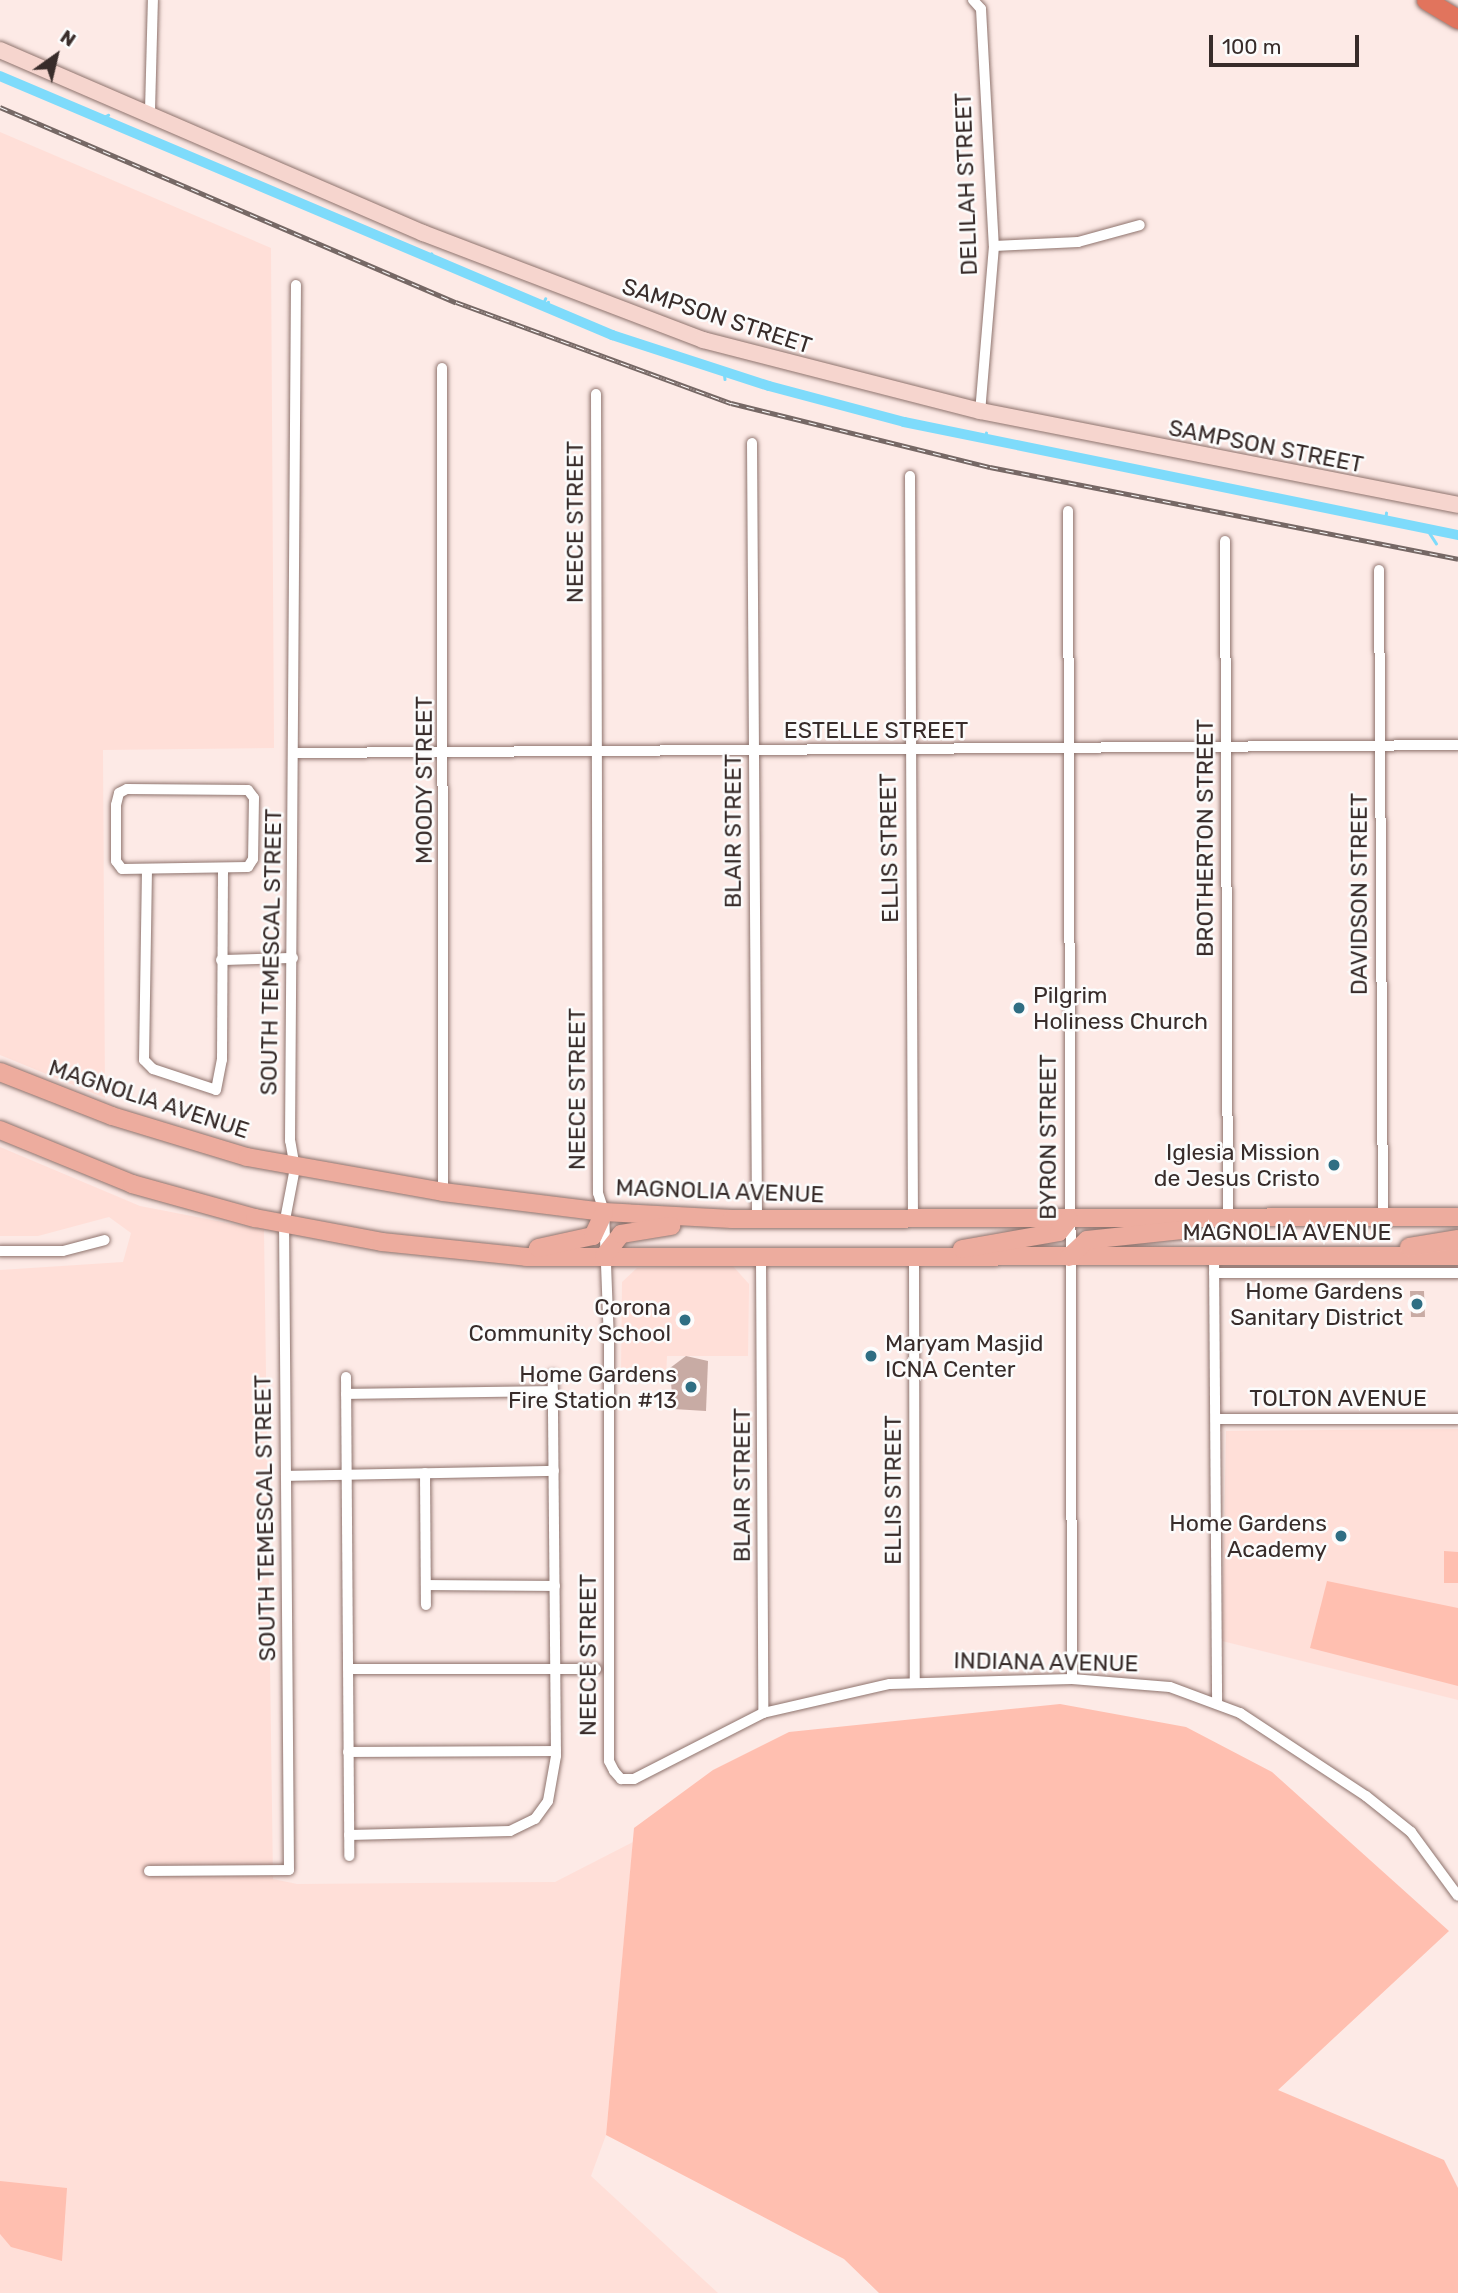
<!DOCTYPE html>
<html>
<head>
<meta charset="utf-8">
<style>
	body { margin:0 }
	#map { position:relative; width:1458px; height:2293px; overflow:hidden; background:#fdeae6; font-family:Rubik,sans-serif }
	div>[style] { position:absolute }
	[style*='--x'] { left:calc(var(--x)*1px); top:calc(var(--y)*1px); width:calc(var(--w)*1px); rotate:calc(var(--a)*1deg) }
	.built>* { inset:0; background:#ffdfd8 }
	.green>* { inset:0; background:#ffbfb0 }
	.stream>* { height:2.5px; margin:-1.25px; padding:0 1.25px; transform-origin:1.25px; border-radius:1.25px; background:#7edbfb }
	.canal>* { height:10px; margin:-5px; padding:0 5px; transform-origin:5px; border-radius:5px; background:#7edbfb }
	.building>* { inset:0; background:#c8aba4 }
	.roads { filter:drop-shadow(0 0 2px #8e736d) drop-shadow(0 0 2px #8e736d) }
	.street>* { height:10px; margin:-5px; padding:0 5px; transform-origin:5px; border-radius:5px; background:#fff }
	.secondary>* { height:16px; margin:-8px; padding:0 8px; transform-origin:8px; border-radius:8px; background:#f6d5ce }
	.primary>* { height:18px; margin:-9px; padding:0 9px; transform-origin:9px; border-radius:9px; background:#edac9e }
	.highway>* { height:19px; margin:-9.5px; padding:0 9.5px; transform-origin:9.5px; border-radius:9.5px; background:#e1745d }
	.rail>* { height:5px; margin-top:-2.5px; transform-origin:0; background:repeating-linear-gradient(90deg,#fcfcfc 0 8px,#766865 0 16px); box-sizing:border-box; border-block:2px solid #766865 }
	.dots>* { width:19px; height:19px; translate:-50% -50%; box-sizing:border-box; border:4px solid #fcfcfc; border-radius:50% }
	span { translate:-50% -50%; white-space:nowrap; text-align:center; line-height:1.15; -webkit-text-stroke:5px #fcfcfc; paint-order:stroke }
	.street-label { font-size:23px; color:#382c2a }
	.poi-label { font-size:23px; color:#382c2a }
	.left { translate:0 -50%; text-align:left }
	.right { translate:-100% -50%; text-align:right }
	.north { position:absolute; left:21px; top:21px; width:70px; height:70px; -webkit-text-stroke:5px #fcfcfc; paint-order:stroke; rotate:34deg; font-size:19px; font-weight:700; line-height:28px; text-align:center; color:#382c2a }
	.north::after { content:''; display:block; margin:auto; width:24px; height:32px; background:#382c2a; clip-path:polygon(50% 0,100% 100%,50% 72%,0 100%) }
	.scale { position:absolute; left:1209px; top:35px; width:150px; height:32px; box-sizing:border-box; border:4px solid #382c2a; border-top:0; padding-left:9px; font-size:21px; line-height:24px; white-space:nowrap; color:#382c2a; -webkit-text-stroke:5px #fcfcfc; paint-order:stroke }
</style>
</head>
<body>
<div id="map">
	<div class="built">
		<div style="clip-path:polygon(0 132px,271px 248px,274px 748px,103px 750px,105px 1098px,0 1055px)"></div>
		<div style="clip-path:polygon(0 1147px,140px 1206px,264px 1230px,273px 1879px,297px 1884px,555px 1882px,633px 1842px,606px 2135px,591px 2176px,718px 2293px,0 2293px,0 1270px,123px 1262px,131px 1233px,109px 1217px,38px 1236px,0 1236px)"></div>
		<div style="clip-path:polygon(732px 1265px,749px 1284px,748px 1356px,667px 1356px,666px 1378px,621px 1377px,622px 1282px,637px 1268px)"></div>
		<div style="clip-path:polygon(1458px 1429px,1458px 1700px,1222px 1641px,1226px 1431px)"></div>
	</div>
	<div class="green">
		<div style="clip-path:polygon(1444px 1551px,1458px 1552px,1458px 1583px,1444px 1583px)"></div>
		<div style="clip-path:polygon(1327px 1581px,1458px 1608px,1458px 1686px,1310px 1648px)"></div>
		<div style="clip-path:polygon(1060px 1704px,1186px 1727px,1272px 1772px,1449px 1931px,1278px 2090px,1444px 2160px,1458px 2188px,1458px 2293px,879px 2293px,844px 2259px,606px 2135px,634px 1828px,713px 1770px,789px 1732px)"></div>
		<div style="clip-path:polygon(0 2181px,67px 2188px,62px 2261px,11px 2247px,0 2234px)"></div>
	</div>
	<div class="stream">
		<div style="--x:100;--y:119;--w:9;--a:-27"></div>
		<div style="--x:428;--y:260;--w:7;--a:-63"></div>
		<div style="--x:542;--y:306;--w:8;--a:-67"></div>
		<div style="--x:546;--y:308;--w:6;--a:-72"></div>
		<div style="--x:724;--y:371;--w:8;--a:83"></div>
		<div style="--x:985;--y:439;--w:6;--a:-81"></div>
		<div style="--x:1385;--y:520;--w:7;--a:-82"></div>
		<div style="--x:1427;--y:529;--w:17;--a:57"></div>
	</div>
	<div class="canal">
		<div style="--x:0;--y:76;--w:665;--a:22.94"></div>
		<div style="--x:612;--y:335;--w:165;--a:18"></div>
		<div style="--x:769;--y:386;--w:140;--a:14.9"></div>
		<div style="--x:904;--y:422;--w:565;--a:11.53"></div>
	</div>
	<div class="building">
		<div style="clip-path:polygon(1410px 1291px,1424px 1291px,1425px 1317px,1411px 1317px)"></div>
		<div style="clip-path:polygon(686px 1356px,708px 1361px,706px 1411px,673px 1409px,670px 1368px)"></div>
	</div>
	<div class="roads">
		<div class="street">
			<div style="--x:973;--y:0;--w:12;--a:48"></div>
			<div style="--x:981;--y:9;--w:237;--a:86.9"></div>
			<div style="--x:994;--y:246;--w:166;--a:94.8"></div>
			<div style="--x:150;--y:111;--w:111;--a:-88.5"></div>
			<div style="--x:994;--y:246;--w:84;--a:-2.7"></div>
			<div style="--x:1078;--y:242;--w:64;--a:-15.3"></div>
			<div style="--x:442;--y:368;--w:824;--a:89.93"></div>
			<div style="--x:596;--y:394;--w:799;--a:89.86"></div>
			<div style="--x:598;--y:1193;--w:20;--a:72"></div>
			<div style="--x:604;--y:1212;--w:128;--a:87.8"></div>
			<div style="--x:609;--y:1340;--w:421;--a:90"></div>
			<div style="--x:609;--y:1761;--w:11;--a:63"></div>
			<div style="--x:614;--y:1771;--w:11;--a:49"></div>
			<div style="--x:621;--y:1779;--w:13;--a:0"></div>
			<div style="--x:634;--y:1779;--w:145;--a:-27.1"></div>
			<div style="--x:763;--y:1713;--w:130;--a:-12.9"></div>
			<div style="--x:890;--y:1684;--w:182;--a:-1.6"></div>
			<div style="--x:1072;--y:1679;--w:98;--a:4.7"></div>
			<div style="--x:1170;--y:1687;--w:75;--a:20.4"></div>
			<div style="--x:1240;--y:1713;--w:151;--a:33.4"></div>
			<div style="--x:1366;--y:1796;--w:58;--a:38.7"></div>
			<div style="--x:1411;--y:1832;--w:79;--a:53.7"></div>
			<div style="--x:752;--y:443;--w:776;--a:89.63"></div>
			<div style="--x:910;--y:476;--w:744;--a:89.77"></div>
			<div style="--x:1068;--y:511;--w:1168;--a:89.8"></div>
			<div style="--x:1225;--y:541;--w:678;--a:89.75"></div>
			<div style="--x:1379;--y:570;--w:648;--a:89.65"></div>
			<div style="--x:294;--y:753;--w:1164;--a:-0.39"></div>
			<div style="--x:127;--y:789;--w:121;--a:0.5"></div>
			<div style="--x:248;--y:790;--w:10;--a:53"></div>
			<div style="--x:254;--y:798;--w:61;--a:90.9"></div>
			<div style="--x:253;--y:859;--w:9;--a:122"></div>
			<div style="--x:248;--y:867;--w:126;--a:179.1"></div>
			<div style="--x:122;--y:869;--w:10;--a:-127"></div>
			<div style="--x:116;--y:861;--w:56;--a:-90"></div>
			<div style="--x:116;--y:805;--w:12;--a:-76"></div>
			<div style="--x:119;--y:793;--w:9;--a:-27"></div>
			<div style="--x:147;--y:869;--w:191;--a:90.9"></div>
			<div style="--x:144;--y:1060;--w:13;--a:45"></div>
			<div style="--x:153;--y:1069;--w:66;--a:18.4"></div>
			<div style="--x:216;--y:1090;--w:31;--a:-79"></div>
			<div style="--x:222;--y:1060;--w:192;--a:-89.7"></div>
			<div style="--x:221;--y:960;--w:72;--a:-1.6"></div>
			<div style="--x:0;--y:1251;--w:63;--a:0"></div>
			<div style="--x:63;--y:1251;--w:43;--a:-14.7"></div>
			<div style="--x:1214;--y:1256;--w:446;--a:89.6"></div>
			<div style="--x:914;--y:1257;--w:424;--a:89.9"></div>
			<div style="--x:761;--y:1258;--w:455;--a:89.7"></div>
			<div style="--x:1214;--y:1273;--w:244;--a:0"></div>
			<div style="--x:346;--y:1377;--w:479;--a:89.6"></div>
			<div style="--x:346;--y:1394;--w:207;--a:-0.8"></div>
			<div style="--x:1218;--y:1419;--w:240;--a:0"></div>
			<div style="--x:425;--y:1473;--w:132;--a:89.6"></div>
			<div style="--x:286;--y:1476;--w:268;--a:-1.1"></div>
			<div style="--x:426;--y:1585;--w:129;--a:0.4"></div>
			<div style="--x:348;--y:1669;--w:248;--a:0"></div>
			<div style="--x:348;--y:1752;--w:208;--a:-0.3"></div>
			<div style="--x:349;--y:1835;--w:161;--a:-1.4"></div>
			<div style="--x:510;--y:1831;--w:28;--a:-26"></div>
			<div style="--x:535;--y:1819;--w:22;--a:-54"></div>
			<div style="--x:548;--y:1801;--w:46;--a:-79.9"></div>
			<div style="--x:556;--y:1756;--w:381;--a:-90.5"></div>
			<div style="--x:149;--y:1871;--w:140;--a:-0.4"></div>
			<div style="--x:289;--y:1870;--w:645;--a:-90.44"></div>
			<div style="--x:284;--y:1225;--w:58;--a:-79.1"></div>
			<div style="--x:295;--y:1168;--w:27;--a:-100"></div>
			<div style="--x:290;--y:1141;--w:856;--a:-89.6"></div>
		</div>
		<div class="secondary">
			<div style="--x:0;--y:50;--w:461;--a:23.4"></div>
			<div style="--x:423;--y:233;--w:300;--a:20.9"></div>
			<div style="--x:703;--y:340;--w:286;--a:14.4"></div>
			<div style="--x:980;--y:411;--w:487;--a:11.1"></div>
		</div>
		<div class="primary">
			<div style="--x:0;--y:1072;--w:120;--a:21.4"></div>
			<div style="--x:112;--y:1116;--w:141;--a:16.9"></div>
			<div style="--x:247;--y:1157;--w:199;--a:10.1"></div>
			<div style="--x:443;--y:1192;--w:162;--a:7.1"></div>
			<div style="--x:604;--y:1212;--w:128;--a:3.1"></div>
			<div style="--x:732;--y:1219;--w:726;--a:-0.16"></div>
			<div style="--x:0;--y:1130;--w:143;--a:22.2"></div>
			<div style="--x:132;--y:1184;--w:128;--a:15.5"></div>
			<div style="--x:255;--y:1218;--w:129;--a:10.7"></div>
			<div style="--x:382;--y:1242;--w:145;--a:5.9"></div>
			<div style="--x:526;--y:1257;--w:932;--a:-0.06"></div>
			<div style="--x:1409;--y:1247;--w:50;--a:-9.3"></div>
			<div style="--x:538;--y:1248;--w:56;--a:-12.3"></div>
			<div style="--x:593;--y:1236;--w:26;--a:-65"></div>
			<div style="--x:962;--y:1249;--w:98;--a:-9.9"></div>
			<div style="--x:1059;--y:1232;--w:16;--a:-52"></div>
			<div style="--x:604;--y:1256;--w:28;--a:-52"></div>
			<div style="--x:621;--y:1234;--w:51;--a:-9.1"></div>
			<div style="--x:1069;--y:1257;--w:25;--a:-43"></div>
			<div style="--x:1087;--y:1240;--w:105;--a:-6"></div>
		</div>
		<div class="highway">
			<div style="--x:1426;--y:0;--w:37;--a:31"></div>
		</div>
	</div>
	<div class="rail">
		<div style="--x:0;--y:107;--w:496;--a:23.2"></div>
		<div style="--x:456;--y:302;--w:293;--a:20.2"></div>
		<div style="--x:731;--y:403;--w:267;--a:13.9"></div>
		<div style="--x:990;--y:467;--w:477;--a:11.1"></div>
	</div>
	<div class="dots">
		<div style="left:1019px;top:1008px;background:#2f6e83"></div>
		<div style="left:1334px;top:1165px;background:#2f6e83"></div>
		<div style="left:1417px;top:1304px;background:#2f6e83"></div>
		<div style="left:685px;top:1320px;background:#2f6e83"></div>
		<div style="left:871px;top:1356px;background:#2f6e83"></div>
		<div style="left:691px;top:1387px;background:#2f6e83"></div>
		<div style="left:1341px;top:1536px;background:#2f6e83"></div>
	</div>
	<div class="street-label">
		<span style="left:966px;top:184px;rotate:-92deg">DELILAH STREET</span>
		<span style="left:717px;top:316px;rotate:18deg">SAMPSON STREET</span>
		<span style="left:1266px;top:446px;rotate:11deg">SAMPSON STREET</span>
		<span style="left:575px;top:522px;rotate:-90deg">NEECE STREET</span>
		<span style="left:876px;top:730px">ESTELLE STREET</span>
		<span style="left:424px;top:780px;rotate:-90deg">MOODY STREET</span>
		<span style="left:733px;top:831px;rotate:-90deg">BLAIR STREET</span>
		<span style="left:1205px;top:838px;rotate:-90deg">BROTHERTON STREET</span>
		<span style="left:889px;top:848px;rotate:-91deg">ELLIS STREET</span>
		<span style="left:1359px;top:894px;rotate:-90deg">DAVIDSON STREET</span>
		<span style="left:271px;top:952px;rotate:-89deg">SOUTH TEMESCAL STREET</span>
		<span style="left:577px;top:1089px;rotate:-90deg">NEECE STREET</span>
		<span style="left:149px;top:1099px;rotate:18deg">MAGNOLIA AVENUE</span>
		<span style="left:1048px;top:1137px;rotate:-90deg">BYRON STREET</span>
		<span style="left:720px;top:1191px;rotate:2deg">MAGNOLIA AVENUE</span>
		<span style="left:1287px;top:1232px">MAGNOLIA AVENUE</span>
		<span style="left:1338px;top:1398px">TOLTON AVENUE</span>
		<span style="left:742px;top:1485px;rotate:-90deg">BLAIR STREET</span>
		<span style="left:893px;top:1490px;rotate:-90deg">ELLIS STREET</span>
		<span style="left:265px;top:1518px;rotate:-91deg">SOUTH TEMESCAL STREET</span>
		<span style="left:588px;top:1655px;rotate:-90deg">NEECE STREET</span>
		<span style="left:1046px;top:1662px;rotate:1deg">INDIANA AVENUE</span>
	</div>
	<div class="poi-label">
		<span class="left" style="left:1033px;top:1008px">Pilgrim<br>Holiness Church</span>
		<span class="right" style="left:1320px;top:1165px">Iglesia Mission<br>de Jesus Cristo</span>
		<span class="right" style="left:1403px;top:1304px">Home Gardens<br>Sanitary District</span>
		<span class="right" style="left:671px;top:1320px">Corona<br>Community School</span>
		<span class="left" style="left:885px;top:1356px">Maryam Masjid<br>ICNA Center</span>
		<span class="right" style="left:677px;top:1387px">Home Gardens<br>Fire Station #13</span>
		<span class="right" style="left:1327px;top:1536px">Home Gardens<br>Academy</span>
	</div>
	<div class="north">N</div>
	<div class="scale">100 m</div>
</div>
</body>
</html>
